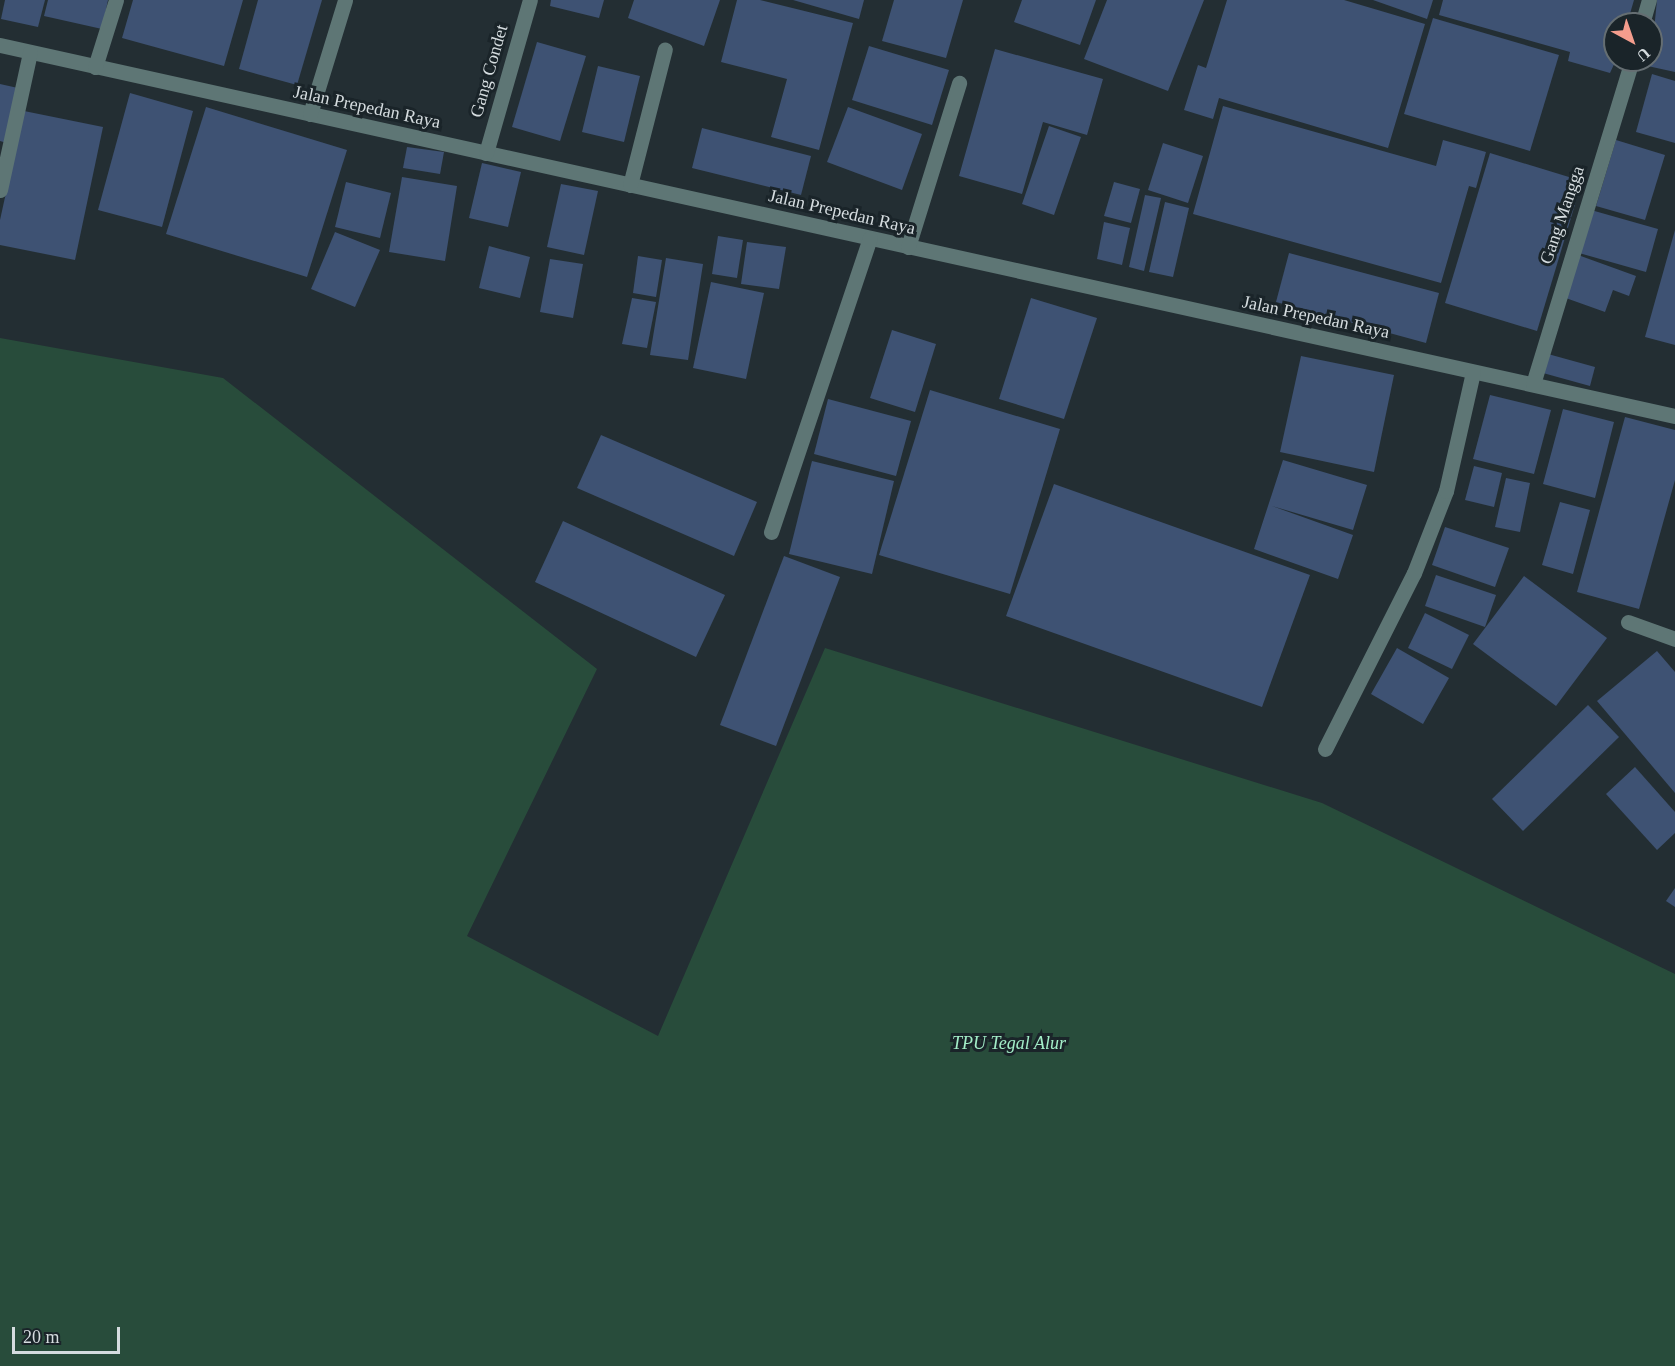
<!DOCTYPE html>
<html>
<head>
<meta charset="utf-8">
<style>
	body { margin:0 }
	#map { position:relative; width:1675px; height:1366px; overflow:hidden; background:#232e33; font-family:Georgia,serif }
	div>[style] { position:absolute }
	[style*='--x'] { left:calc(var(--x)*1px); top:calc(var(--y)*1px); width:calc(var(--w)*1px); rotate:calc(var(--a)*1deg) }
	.green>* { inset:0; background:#284c3b }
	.building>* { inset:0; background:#3e5273 }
	.minor>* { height:15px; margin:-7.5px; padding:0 7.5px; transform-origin:7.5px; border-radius:7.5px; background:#5e7675 }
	span { translate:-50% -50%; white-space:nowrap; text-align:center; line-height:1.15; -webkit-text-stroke:6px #1a2429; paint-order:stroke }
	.street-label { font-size:18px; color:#d5dcdf }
	.park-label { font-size:18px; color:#a3eec8; font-style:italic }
	.north { position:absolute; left:1603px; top:12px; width:60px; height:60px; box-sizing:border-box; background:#1a2429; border:2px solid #656e72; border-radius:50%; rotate:140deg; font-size:16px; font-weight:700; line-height:24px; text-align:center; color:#d5dcdf }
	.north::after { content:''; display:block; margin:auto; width:21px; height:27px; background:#f49d8d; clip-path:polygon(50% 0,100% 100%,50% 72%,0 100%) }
	.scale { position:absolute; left:12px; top:1327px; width:108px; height:27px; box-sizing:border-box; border:3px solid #d5dcdf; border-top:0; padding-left:8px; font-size:18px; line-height:21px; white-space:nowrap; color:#d5dcdf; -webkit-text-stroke:4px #1a2429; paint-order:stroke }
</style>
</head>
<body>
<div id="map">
	<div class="green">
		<div style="clip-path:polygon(0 338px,223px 378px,597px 669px,467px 936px,658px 1036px,825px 648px,1322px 803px,1675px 974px,1675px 1366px,0 1366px)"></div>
	</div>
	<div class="building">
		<div style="clip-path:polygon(5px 0,45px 0,38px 27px,1px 19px)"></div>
		<div style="clip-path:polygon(48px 0,108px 0,102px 29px,44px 16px)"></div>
		<div style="clip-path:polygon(133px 0,243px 0,224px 66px,122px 38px)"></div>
		<div style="clip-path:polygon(258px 0,322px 0,297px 85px,239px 69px)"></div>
		<div style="clip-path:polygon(551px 0,604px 0,599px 18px,550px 6px)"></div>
		<div style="clip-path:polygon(634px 0,720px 0,704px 46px,628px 18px)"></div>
		<div style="clip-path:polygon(737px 0,760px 0,853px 23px,819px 150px,771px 137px,787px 79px,721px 62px)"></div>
		<div style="clip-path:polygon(793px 0,864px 0,859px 19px)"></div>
		<div style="clip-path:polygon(894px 0,963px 0,946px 58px,882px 41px)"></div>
		<div style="clip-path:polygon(1022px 0,1096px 0,1080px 45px,1014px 22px)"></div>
		<div style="clip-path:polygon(1107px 0,1204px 0,1168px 91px,1084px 59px)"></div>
		<div style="clip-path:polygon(1227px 0,1344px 0,1425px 24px,1388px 148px,1219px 98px,1213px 119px,1184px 110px,1198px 65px,1206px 68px)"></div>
		<div style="clip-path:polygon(1373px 0,1433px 0,1427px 19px)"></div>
		<div style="clip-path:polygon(1443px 0,1634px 0,1627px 24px,1615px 24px,1616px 60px,1610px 73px,1568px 61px,1570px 52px,1439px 15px)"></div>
		<div style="clip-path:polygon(1657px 0,1675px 0,1675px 72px,1643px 65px,1651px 60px)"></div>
		<div style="clip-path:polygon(1433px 18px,1559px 55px,1530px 151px,1404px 114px)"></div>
		<div style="clip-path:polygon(537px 42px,586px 56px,560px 141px,512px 127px)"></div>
		<div style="clip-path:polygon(869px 46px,949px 70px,932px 125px,852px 100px)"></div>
		<div style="clip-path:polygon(995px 49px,1103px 79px,1087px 135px,1043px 122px,1022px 194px,959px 176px)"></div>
		<div style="clip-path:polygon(598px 66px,640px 76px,624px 142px,582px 132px)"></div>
		<div style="clip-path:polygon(1652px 74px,1675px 81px,1675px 143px,1636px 132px)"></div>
		<div style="clip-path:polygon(0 84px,18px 88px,7px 143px,0 141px)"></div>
		<div style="clip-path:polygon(130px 93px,193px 111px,162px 227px,98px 210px)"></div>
		<div style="clip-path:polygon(1223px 106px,1436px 166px,1443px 140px,1486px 152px,1476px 188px,1469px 186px,1441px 283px,1193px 214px)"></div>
		<div style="clip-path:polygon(206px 107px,347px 150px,307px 277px,166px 234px)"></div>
		<div style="clip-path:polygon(848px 107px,922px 134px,902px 190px,827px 162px)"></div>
		<div style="clip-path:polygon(24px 111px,103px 127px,75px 260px,0 245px,0 220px)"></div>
		<div style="clip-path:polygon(1049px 126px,1081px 137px,1054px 215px,1022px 204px)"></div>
		<div style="clip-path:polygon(702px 128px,811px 156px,801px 195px,692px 168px)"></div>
		<div style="clip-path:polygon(1616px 140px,1665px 155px,1645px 220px,1596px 206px)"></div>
		<div style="clip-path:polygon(1163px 143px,1203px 156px,1188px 203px,1148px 190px)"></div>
		<div style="clip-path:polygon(407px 147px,444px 152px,440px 174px,403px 168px)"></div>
		<div style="clip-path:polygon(1490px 153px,1582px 181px,1537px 331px,1445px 303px)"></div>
		<div style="clip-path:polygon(482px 163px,521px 172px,508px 227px,469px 218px)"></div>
		<div style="clip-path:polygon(402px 177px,457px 186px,445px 261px,389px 252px)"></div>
		<div style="clip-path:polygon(346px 182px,391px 193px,380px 238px,335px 227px)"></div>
		<div style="clip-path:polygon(1114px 182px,1140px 189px,1131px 223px,1104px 216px)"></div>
		<div style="clip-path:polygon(561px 184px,598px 191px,584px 255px,547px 247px)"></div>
		<div style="clip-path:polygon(1145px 195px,1161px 198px,1144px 271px,1129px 267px)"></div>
		<div style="clip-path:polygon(1165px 202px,1189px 208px,1173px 277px,1149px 272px)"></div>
		<div style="clip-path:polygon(1591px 210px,1658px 229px,1646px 272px,1579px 253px)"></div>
		<div style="clip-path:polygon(1104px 222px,1130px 228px,1122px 265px,1097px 259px)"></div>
		<div style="clip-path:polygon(1675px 230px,1675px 345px,1645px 337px)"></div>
		<div style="clip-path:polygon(335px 232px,380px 250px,355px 307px,311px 289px)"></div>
		<div style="clip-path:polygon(718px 236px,743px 240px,737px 278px,712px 274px)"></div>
		<div style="clip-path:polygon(747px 242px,786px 247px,779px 289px,741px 284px)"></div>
		<div style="clip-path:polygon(489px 246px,530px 257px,520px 298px,479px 288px)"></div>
		<div style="clip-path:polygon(1289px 253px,1439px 293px,1426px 343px,1276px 302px)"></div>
		<div style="clip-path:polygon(1578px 255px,1636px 276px,1629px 296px,1613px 290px,1605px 312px,1563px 297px)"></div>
		<div style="clip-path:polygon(638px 256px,662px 260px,656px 297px,633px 293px)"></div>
		<div style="clip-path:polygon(666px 258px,703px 264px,688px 360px,650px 355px)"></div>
		<div style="clip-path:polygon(550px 259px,583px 264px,573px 318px,540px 312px)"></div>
		<div style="clip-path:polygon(711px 282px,764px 293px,746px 379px,693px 368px)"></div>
		<div style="clip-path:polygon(632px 298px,656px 302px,647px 348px,622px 344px)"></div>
		<div style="clip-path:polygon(1031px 298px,1097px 318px,1064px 419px,999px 399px)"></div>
		<div style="clip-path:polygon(892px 330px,936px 344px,915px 412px,870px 398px)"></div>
		<div style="clip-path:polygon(1548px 354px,1595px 367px,1590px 386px,1543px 373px)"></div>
		<div style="clip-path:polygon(1301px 356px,1394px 375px,1374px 472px,1280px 452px)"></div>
		<div style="clip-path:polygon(930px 390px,1060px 429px,1010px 594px,879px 555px)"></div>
		<div style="clip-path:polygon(1490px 395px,1551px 410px,1534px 474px,1473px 459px)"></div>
		<div style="clip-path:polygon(828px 399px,911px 421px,896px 476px,814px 454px)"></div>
		<div style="clip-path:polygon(1563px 409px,1614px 422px,1595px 498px,1543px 484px)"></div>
		<div style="clip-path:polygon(1625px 417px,1675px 430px,1675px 480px,1639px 609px,1577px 592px)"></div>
		<div style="clip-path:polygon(601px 435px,757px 502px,734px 556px,577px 488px)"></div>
		<div style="clip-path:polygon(1283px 460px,1367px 485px,1353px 530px,1272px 506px,1353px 535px,1338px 579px,1254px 549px)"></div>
		<div style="clip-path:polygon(812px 461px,894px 481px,872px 574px,789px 554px)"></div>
		<div style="clip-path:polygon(1474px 466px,1502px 473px,1494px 507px,1465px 500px)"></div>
		<div style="clip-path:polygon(1506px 478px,1530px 483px,1520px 532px,1495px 527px)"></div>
		<div style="clip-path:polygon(1054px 484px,1310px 575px,1262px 707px,1006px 616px)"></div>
		<div style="clip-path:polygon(1560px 502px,1590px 510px,1573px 574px,1542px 565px)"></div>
		<div style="clip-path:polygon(563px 521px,725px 595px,696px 657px,535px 582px)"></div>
		<div style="clip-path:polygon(1445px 527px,1509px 548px,1495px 587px,1432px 565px)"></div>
		<div style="clip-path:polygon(784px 556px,840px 577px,776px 746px,720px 725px)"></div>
		<div style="clip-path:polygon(1436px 575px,1496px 595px,1485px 627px,1425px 606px)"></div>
		<div style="clip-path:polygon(1524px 576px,1607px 638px,1556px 706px,1473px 644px)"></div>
		<div style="clip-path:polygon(1425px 613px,1469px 635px,1452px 669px,1408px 648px)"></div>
		<div style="clip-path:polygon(1397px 648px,1449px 678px,1423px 724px,1371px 694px)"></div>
		<div style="clip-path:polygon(1657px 651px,1675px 672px,1675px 793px,1597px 701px)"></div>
		<div style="clip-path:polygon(1588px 705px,1619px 737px,1523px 831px,1492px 799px)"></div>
		<div style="clip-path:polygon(1635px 767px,1675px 812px,1675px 833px,1657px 850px,1606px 794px)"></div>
		<div style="clip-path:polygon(1675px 888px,1675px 907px,1666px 901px)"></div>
	</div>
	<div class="minor">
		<div style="--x:1642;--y:24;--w:25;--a:-74"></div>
		<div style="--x:0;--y:45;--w:1716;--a:12.49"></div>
		<div style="--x:95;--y:67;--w:70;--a:-72.6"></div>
		<div style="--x:310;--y:114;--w:119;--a:-72.9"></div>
		<div style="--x:486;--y:153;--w:159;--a:-74"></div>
		<div style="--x:630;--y:185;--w:140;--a:-75.6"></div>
		<div style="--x:0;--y:190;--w:141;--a:-77.7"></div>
		<div style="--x:908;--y:247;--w:172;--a:-72.7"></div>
		<div style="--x:1533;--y:384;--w:339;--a:-73"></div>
		<div style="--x:771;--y:532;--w:310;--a:-71.4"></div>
		<div style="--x:1628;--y:622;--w:50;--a:19.9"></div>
		<div style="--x:1325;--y:749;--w:197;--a:-63.2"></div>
		<div style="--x:1414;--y:573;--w:88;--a:-68.7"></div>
		<div style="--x:1446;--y:491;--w:122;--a:-77.2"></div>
	</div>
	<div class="street-label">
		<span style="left:489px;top:71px;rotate:-74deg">Gang Condet</span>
		<span style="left:367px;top:107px;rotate:12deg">Jalan Prepedan Raya</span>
		<span style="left:842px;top:212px;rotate:13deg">Jalan Prepedan Raya</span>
		<span style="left:1562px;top:215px;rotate:-71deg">Gang Mangga</span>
		<span style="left:1316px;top:317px;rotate:12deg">Jalan Prepedan Raya</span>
	</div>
	<div class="park-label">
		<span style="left:1009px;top:1043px">TPU Tegal Alur</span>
	</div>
	<div class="north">U</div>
	<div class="scale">20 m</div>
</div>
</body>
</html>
